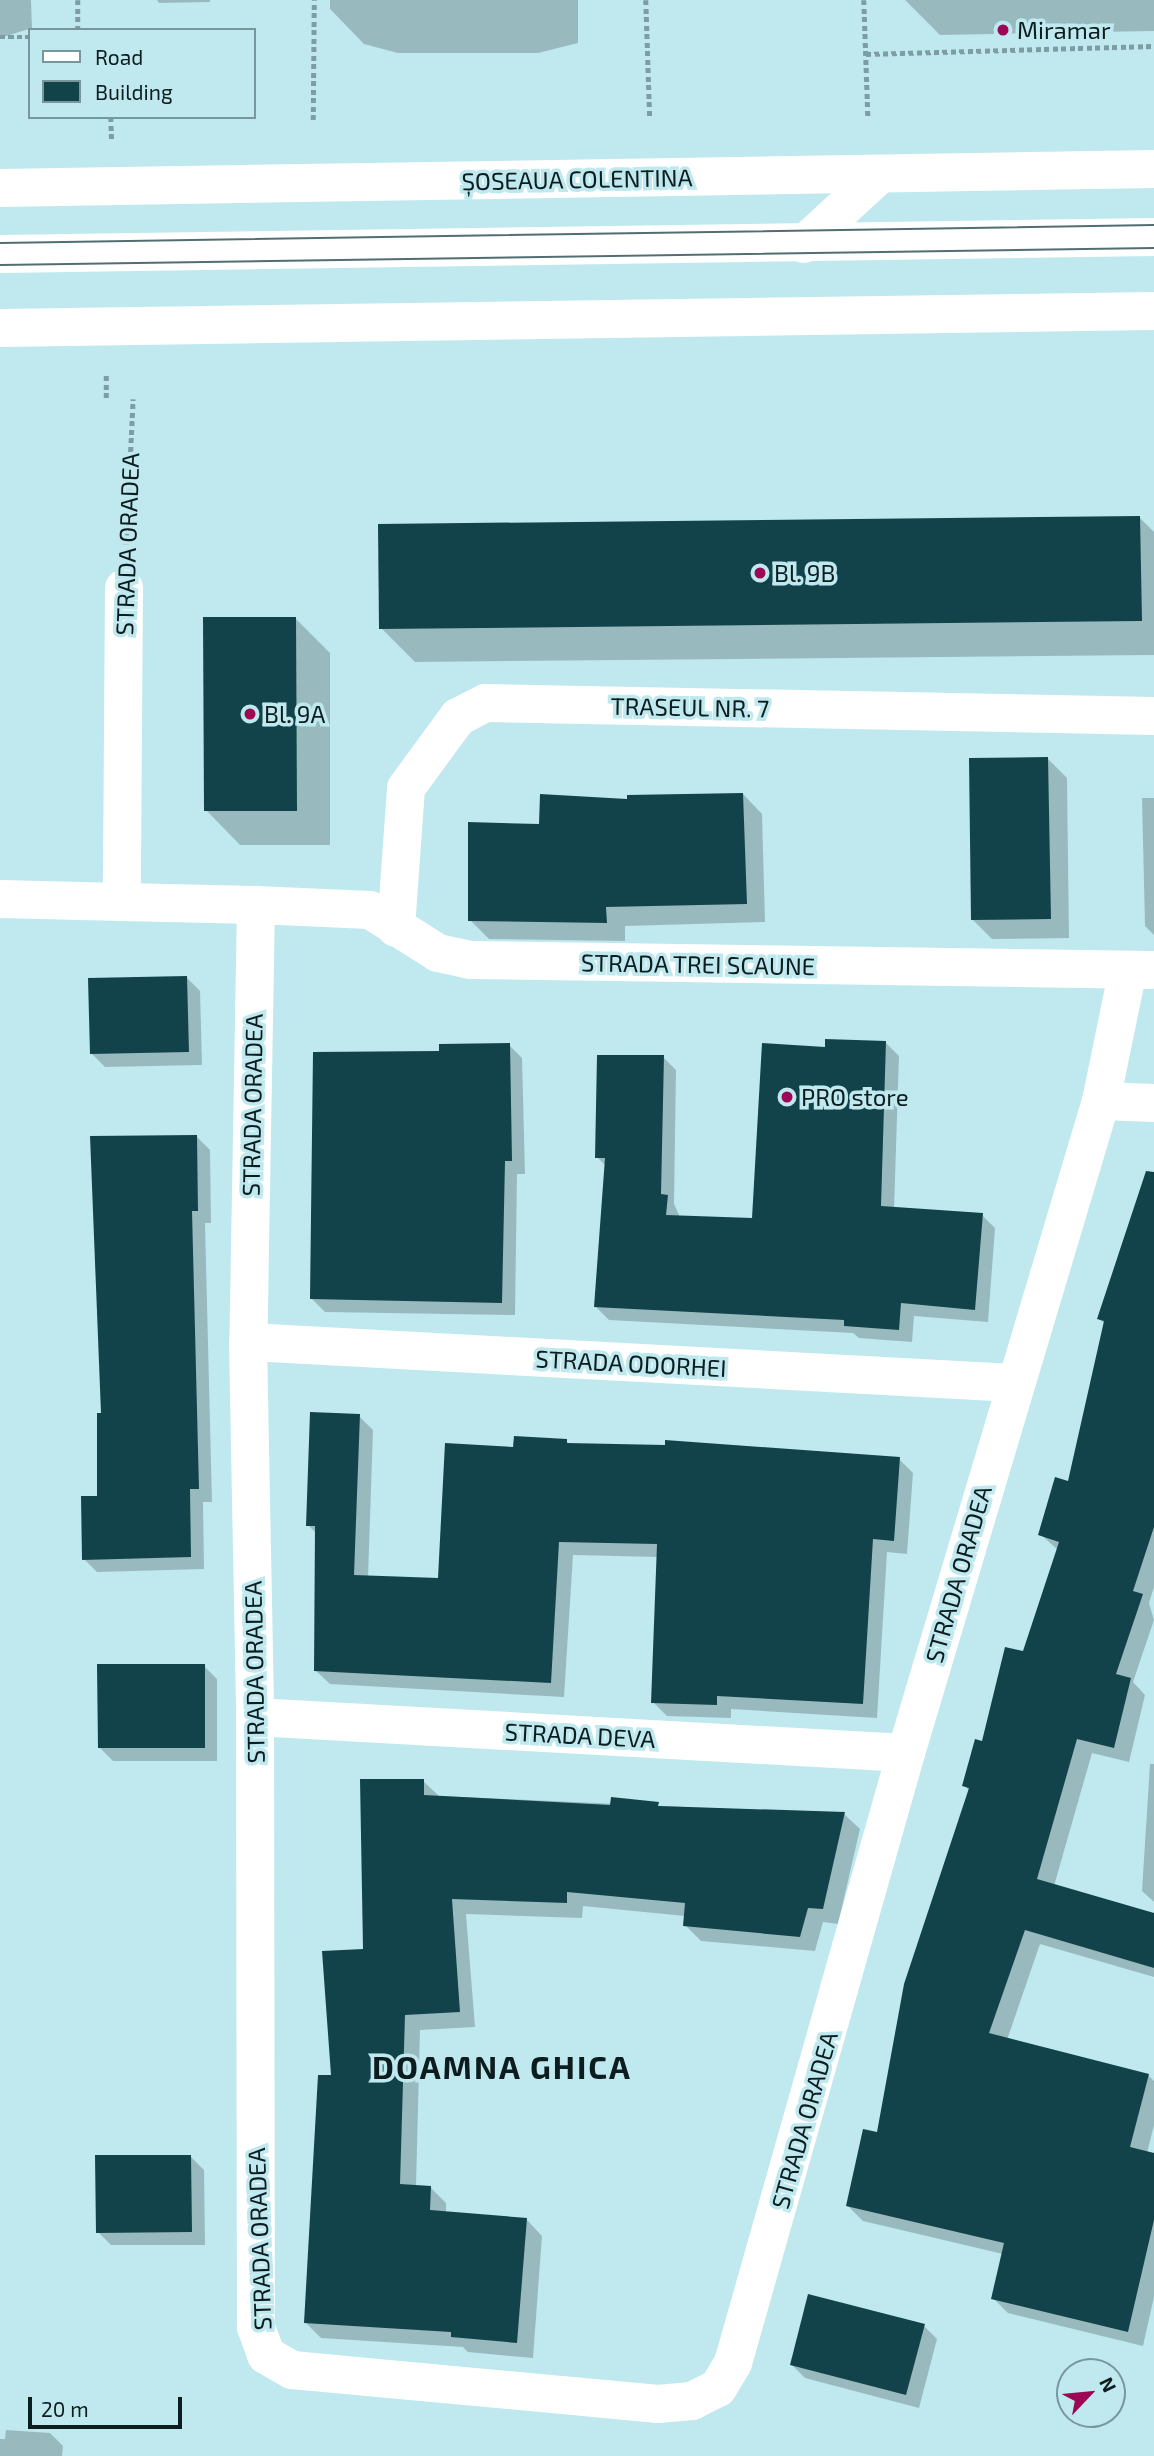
<!DOCTYPE html>
<html>
<head>
<meta charset="utf-8">
<style>
	body { margin:0 }
	#map { position:relative; width:1154px; height:2456px; overflow:hidden; background:#bfe9ef; font-family:"Exo 2",sans-serif }
	div>[style] { position:absolute }
	[style*='--x'] { left:calc(var(--x)*1px); top:calc(var(--y)*1px); width:calc(var(--w)*1px); rotate:calc(var(--a)*1deg) }
	.shadow>* { inset:0; background:#0003 }
	.building>* { inset:0; background:#13434a }
	.path>* { height:4.5px; margin-top:-2.25px; transform-origin:0; background:repeating-linear-gradient(90deg,#7d9da2 0 5px,transparent 0 8.5px) }
	.minor>* { height:38px; margin:-19px; padding:0 19px; transform-origin:19px; border-radius:19px; background:#fff }
	.major>* { height:38px; margin:-19px; padding:0 19px; transform-origin:19px; border-radius:19px; background:#fff }
	.tram>* { height:2px; margin:-1px; padding:0 1px; transform-origin:1px; border-radius:1px; background:#536e71 }
	.dots>* { width:19px; height:19px; translate:-50% -50%; box-sizing:border-box; border:4px solid #bfe9ef; border-radius:50% }
	span { translate:-50% -50%; white-space:nowrap; text-align:center; line-height:1.15; -webkit-text-stroke:7px #bfe9ef; paint-order:stroke }
	.poi-label { font-size:24px; color:#0d1d1f }
	.left { translate:0 -50%; text-align:left }
	.street-label { font-size:24px; color:#0d1d1f }
	.district-label { font-size:32px; color:#0d1d1f; font-weight:700; letter-spacing:2px }
	.legend { position:absolute; left:28px; top:28px; width:228px; height:91px; box-sizing:border-box; background:#bfe9ef; border:2px solid #78979c; margin:0; padding:9px 12px; list-style:none; font-size:21px; color:#0d1d1f }
	.legend li { display:flex; align-items:center; gap:14px; height:35px }
	.legend b { width:35px; border:2px solid #78979c }
	.north { position:absolute; left:1056px; top:2358px; width:70px; height:70px; box-sizing:border-box; background:#bfe9ef; border:2px solid #78979c; border-radius:50%; rotate:64deg; font-size:19px; font-weight:700; line-height:28px; text-align:center; color:#0d1d1f }
	.north::after { content:''; display:block; margin:auto; width:24px; height:32px; background:#9c0855; clip-path:polygon(50% 0,100% 100%,50% 72%,0 100%) }
	.scale { position:absolute; left:28px; top:2397px; width:154px; height:32px; box-sizing:border-box; border:4px solid #0d1d1f; border-top:0; padding-left:9px; font-size:21px; line-height:24px; white-space:nowrap; color:#0d1d1f; -webkit-text-stroke:5px #bfe9ef; paint-order:stroke }
</style>
</head>
<body>
<div id="map">
	<div class="shadow">
		<div style="clip-path:polygon(0 0,31px 0,32px 28px,0 38px)"></div>
		<div style="clip-path:polygon(157px 0,210px 0,210px 2px,159px 3px)"></div>
		<div style="clip-path:polygon(330px 0,578px 0,578px 43px,538px 53px,398px 53px,364px 44px,330px 9px)"></div>
		<div style="clip-path:polygon(905px 0,1154px 0,1154px 31px,940px 35px)"></div>
		<div style="clip-path:polygon(1139px 517px,1154px 532px,1154px 655px,415px 662px,381px 628px)"></div>
		<div style="clip-path:polygon(296px 619px,330px 653px,330px 845px,240px 845px,206px 810px)"></div>
		<div style="clip-path:polygon(1048px 759px,1067px 778px,1069px 938px,992px 939px,973px 920px)"></div>
		<div style="clip-path:polygon(743px 794px,762px 814px,765px 922px,625px 926px,625px 941px,489px 939px,470px 920px,541px 826px,629px 801px)"></div>
		<div style="clip-path:polygon(1142px 798px,1154px 798px,1154px 935px,1145px 926px)"></div>
		<div style="clip-path:polygon(187px 978px,200px 991px,202px 1065px,105px 1067px,92px 1054px)"></div>
		<div style="clip-path:polygon(886px 1043px,899px 1056px,894px 1209px,982px 1215px,995px 1228px,988px 1322px,914px 1316px,912px 1342px,859px 1338px,853px 1333px,609px 1320px,596px 1307px,606px 1166px,597px 1157px,663px 1057px,676px 1070px,674px 1204px,680px 1217px,754px 1220px,827px 1048px)"></div>
		<div style="clip-path:polygon(509px 1045px,522px 1058px,525px 1174px,517px 1174px,515px 1315px,325px 1312px,311px 1298px,441px 1053px)"></div>
		<div style="clip-path:polygon(197px 1137px,210px 1150px,211px 1223px,205px 1223px,212px 1502px,203px 1502px,204px 1569px,97px 1572px,84px 1559px,98px 1497px,102px 1415px)"></div>
		<div style="clip-path:polygon(1154px 1193px,1154px 1587px,1149px 1603px,1154px 1620px,1133px 1682px,1145px 1695px,1129px 1762px,1092px 1753px,1054px 1886px,1154px 1915px,1154px 1977px,1040px 1944px,1007px 2040px,1148px 2075px,1154px 2081px,1154px 2125px,1147px 2153px,1154px 2155px,1154px 2297px,1143px 2346px,1008px 2313px,993px 2298px,1003px 2254px,863px 2221px,848px 2206px,878px 2134px,970px 1792px,964px 1785px,1024px 1653px,1058px 1550px,1040px 1534px,1069px 1484px,1105px 1324px,1099px 1319px)"></div>
		<div style="clip-path:polygon(359px 1416px,373px 1430px,368px 1578px,440px 1580px,515px 1449px,566px 1441px,570px 1445px,899px 1459px,913px 1473px,907px 1554px,887px 1552px,877px 1718px,731px 1709px,731px 1718px,667px 1716px,653px 1702px,659px 1557px,573px 1555px,564px 1697px,330px 1684px,315px 1670px,317px 1534px,308px 1525px)"></div>
		<div style="clip-path:polygon(204px 1666px,217px 1679px,217px 1761px,113px 1761px,100px 1748px)"></div>
		<div style="clip-path:polygon(1150px 1764px,1154px 1764px,1154px 1902px,1142px 1891px)"></div>
		<div style="clip-path:polygon(423px 1781px,439px 1796px,844px 1814px,860px 1829px,838px 1924px,823px 1922px,815px 1951px,701px 1941px,685px 1925px,685px 1916px,583px 1906px,582px 1918px,466px 1914px,475px 2027px,420px 2030px,416px 2187px,431px 2188px,446px 2203px,446px 2213px,527px 2220px,542px 2236px,533px 2358px,468px 2352px,463px 2347px,321px 2338px,305px 2322px,333px 2077px,364px 1950px)"></div>
		<div style="clip-path:polygon(191px 2157px,204px 2170px,205px 2245px,111px 2245px,98px 2232px)"></div>
		<div style="clip-path:polygon(924px 2326px,937px 2339px,919px 2408px,805px 2378px,791px 2364px)"></div>
		<div style="clip-path:polygon(6px 2430px,50px 2433px,63px 2446px,62px 2456px,0 2456px,0 2439px,5px 2439px)"></div>
	</div>
	<div class="building">
		<div style="clip-path:polygon(1140px 516px,1142px 621px,379px 629px,378px 524px)"></div>
		<div style="clip-path:polygon(203px 617px,296px 617px,297px 811px,204px 811px)"></div>
		<div style="clip-path:polygon(1048px 757px,1051px 919px,971px 920px,969px 758px)"></div>
		<div style="clip-path:polygon(743px 793px,747px 904px,606px 907px,607px 923px,468px 921px,468px 822px,539px 824px,540px 794px,627px 799px,627px 795px)"></div>
		<div style="clip-path:polygon(187px 976px,189px 1052px,90px 1054px,88px 978px)"></div>
		<div style="clip-path:polygon(825px 1039px,886px 1041px,881px 1206px,983px 1213px,975px 1310px,901px 1303px,899px 1330px,844px 1326px,844px 1320px,594px 1307px,605px 1158px,595px 1158px,597px 1055px,664px 1055px,661px 1194px,668px 1195px,666px 1215px,752px 1218px,762px 1043px,825px 1047px)"></div>
		<div style="clip-path:polygon(510px 1043px,512px 1161px,505px 1161px,502px 1303px,310px 1299px,313px 1052px,439px 1051px,439px 1044px)"></div>
		<div style="clip-path:polygon(197px 1135px,198px 1211px,192px 1211px,199px 1489px,190px 1489px,191px 1557px,82px 1560px,81px 1496px,97px 1496px,97px 1413px,101px 1413px,90px 1136px)"></div>
		<div style="clip-path:polygon(1146px 1171px,1154px 1172px,1154px 1527px,1133px 1591px,1143px 1594px,1116px 1674px,1131px 1678px,1114px 1748px,1077px 1739px,1037px 1879px,1154px 1913px,1154px 1968px,1025px 1930px,989px 2033px,1149px 2074px,1130px 2147px,1154px 2153px,1154px 2220px,1128px 2332px,991px 2299px,1004px 2243px,846px 2206px,863px 2129px,877px 2132px,904px 1984px,969px 1788px,962px 1786px,975px 1739px,982px 1741px,1005px 1647px,1023px 1651px,1059px 1542px,1038px 1535px,1055px 1477px,1068px 1481px,1104px 1321px,1097px 1319px)"></div>
		<div style="clip-path:polygon(310px 1412px,360px 1414px,354px 1575px,438px 1578px,445px 1443px,513px 1447px,514px 1436px,567px 1439px,567px 1443px,665px 1445px,665px 1440px,900px 1457px,894px 1541px,873px 1539px,863px 1704px,717px 1696px,717px 1705px,651px 1703px,657px 1544px,559px 1542px,551px 1683px,314px 1671px,315px 1526px,306px 1526px)"></div>
		<div style="clip-path:polygon(97px 1664px,205px 1664px,205px 1748px,98px 1748px)"></div>
		<div style="clip-path:polygon(360px 1779px,424px 1779px,424px 1795px,610px 1805px,611px 1797px,659px 1802px,658px 1806px,845px 1812px,823px 1909px,808px 1908px,800px 1937px,683px 1926px,685px 1903px,567px 1892px,567px 1903px,452px 1899px,460px 2012px,405px 2015px,400px 2184px,431px 2186px,430px 2210px,527px 2218px,517px 2343px,451px 2337px,451px 2332px,304px 2323px,318px 2075px,331px 2075px,322px 1951px,363px 1949px)"></div>
		<div style="clip-path:polygon(95px 2155px,191px 2155px,192px 2232px,96px 2233px)"></div>
		<div style="clip-path:polygon(808px 2294px,925px 2324px,906px 2395px,790px 2365px)"></div>
	</div>
	<div class="path">
		<div style="--x:78;--y:0;--w:30;--a:90"></div>
		<div style="--x:646;--y:0;--w:118;--a:88.1"></div>
		<div style="--x:864;--y:0;--w:117;--a:88"></div>
		<div style="--x:0;--y:37;--w:30;--a:0"></div>
		<div style="--x:866;--y:54;--w:288;--a:-1.6"></div>
		<div style="--x:111;--y:117;--w:24;--a:88"></div>
		<div style="--x:313;--y:120;--w:120;--a:-89.5"></div>
		<div style="--x:106;--y:398;--w:25;--a:-90"></div>
		<div style="--x:126;--y:545;--w:146;--a:-87.3"></div>
	</div>
	<div class="minor">
		<div style="--x:804;--y:244;--w:102;--a:-42.6"></div>
		<div style="--x:0;--y:254;--w:1154;--a:-0.84"></div>
		<div style="--x:124;--y:588;--w:314;--a:90.4"></div>
		<div style="--x:122;--y:902;--w:134;--a:1.3"></div>
		<div style="--x:256;--y:905;--w:437;--a:91"></div>
		<div style="--x:248;--y:1342;--w:375;--a:88.9"></div>
		<div style="--x:255;--y:1717;--w:610;--a:89.91"></div>
		<div style="--x:256;--y:2327;--w:30;--a:70"></div>
		<div style="--x:266;--y:2355;--w:30;--a:30"></div>
		<div style="--x:292;--y:2370;--w:368;--a:5.3"></div>
		<div style="--x:658;--y:2404;--w:34;--a:-5"></div>
		<div style="--x:692;--y:2401;--w:29;--a:-27"></div>
		<div style="--x:718;--y:2388;--w:29;--a:-59"></div>
		<div style="--x:733;--y:2363;--w:634;--a:-74.17"></div>
		<div style="--x:906;--y:1753;--w:681;--a:-73.35"></div>
		<div style="--x:1101;--y:1101;--w:134;--a:-78.4"></div>
		<div style="--x:0;--y:899;--w:122;--a:1.4"></div>
		<div style="--x:256;--y:905;--w:114;--a:2.5"></div>
		<div style="--x:370;--y:910;--w:80;--a:32.3"></div>
		<div style="--x:438;--y:953;--w:34;--a:12"></div>
		<div style="--x:471;--y:960;--w:681;--a:0.84"></div>
		<div style="--x:396;--y:928;--w:140;--a:-85.9"></div>
		<div style="--x:406;--y:788;--w:88;--a:-53.8"></div>
		<div style="--x:458;--y:717;--w:30;--a:-27"></div>
		<div style="--x:485;--y:703;--w:669;--a:1.11"></div>
		<div style="--x:1101;--y:1101;--w:53;--a:2.2"></div>
		<div style="--x:248;--y:1342;--w:767;--a:3.06"></div>
		<div style="--x:255;--y:1717;--w:652;--a:3.17"></div>
	</div>
	<div class="major">
		<div style="--x:0;--y:188;--w:1154;--a:-0.94"></div>
		<div style="--x:0;--y:328;--w:1154;--a:-0.84"></div>
	</div>
	<div class="tram">
		<div style="--x:0;--y:243;--w:1154;--a:-0.89"></div>
		<div style="--x:0;--y:265;--w:1154;--a:-0.84"></div>
	</div>
	<div class="dots">
		<div style="left:1003px;top:30px;background:#9c0855"></div>
		<div style="left:760px;top:573px;background:#9c0855"></div>
		<div style="left:250px;top:714px;background:#9c0855"></div>
		<div style="left:787px;top:1097px;background:#9c0855"></div>
	</div>
	<div class="poi-label">
		<span class="left" style="left:1017px;top:30px">Miramar</span>
		<span class="left" style="left:774px;top:573px">Bl. 9B</span>
		<span class="left" style="left:264px;top:714px">Bl. 9A</span>
		<span class="left" style="left:801px;top:1097px">PRO store</span>
	</div>
	<div class="street-label">
		<span style="left:577px;top:179px;rotate:-1deg">ȘOSEAUA COLENTINA</span>
		<span style="left:127px;top:544px;rotate:-88deg">STRADA ORADEA</span>
		<span style="left:690px;top:707px;rotate:1deg">TRASEUL NR. 7</span>
		<span style="left:698px;top:964px;rotate:1deg">STRADA TREI SCAUNE</span>
		<span style="left:252px;top:1105px;rotate:-89deg">STRADA ORADEA</span>
		<span style="left:631px;top:1363px;rotate:3deg">STRADA ODORHEI</span>
		<span style="left:958px;top:1574px;rotate:-74deg">STRADA ORADEA</span>
		<span style="left:254px;top:1672px;rotate:-91deg">STRADA ORADEA</span>
		<span style="left:580px;top:1735px;rotate:3deg">STRADA DEVA</span>
		<span style="left:804px;top:2120px;rotate:-74deg">STRADA ORADEA</span>
		<span style="left:259px;top:2239px;rotate:-92deg">STRADA ORADEA</span>
	</div>
	<div class="district-label">
		<span style="left:502px;top:2066px">DOAMNA GHICA</span>
	</div>
	<ul class="legend">
	<li><b style="height:9px;background:#fff"></b>Road</li>
	<li><b style="height:19px;background:#13434a"></b>Building</li>
	</ul>
	<div class="north">N</div>
	<div class="scale">20 m</div>
</div>
</body>
</html>
